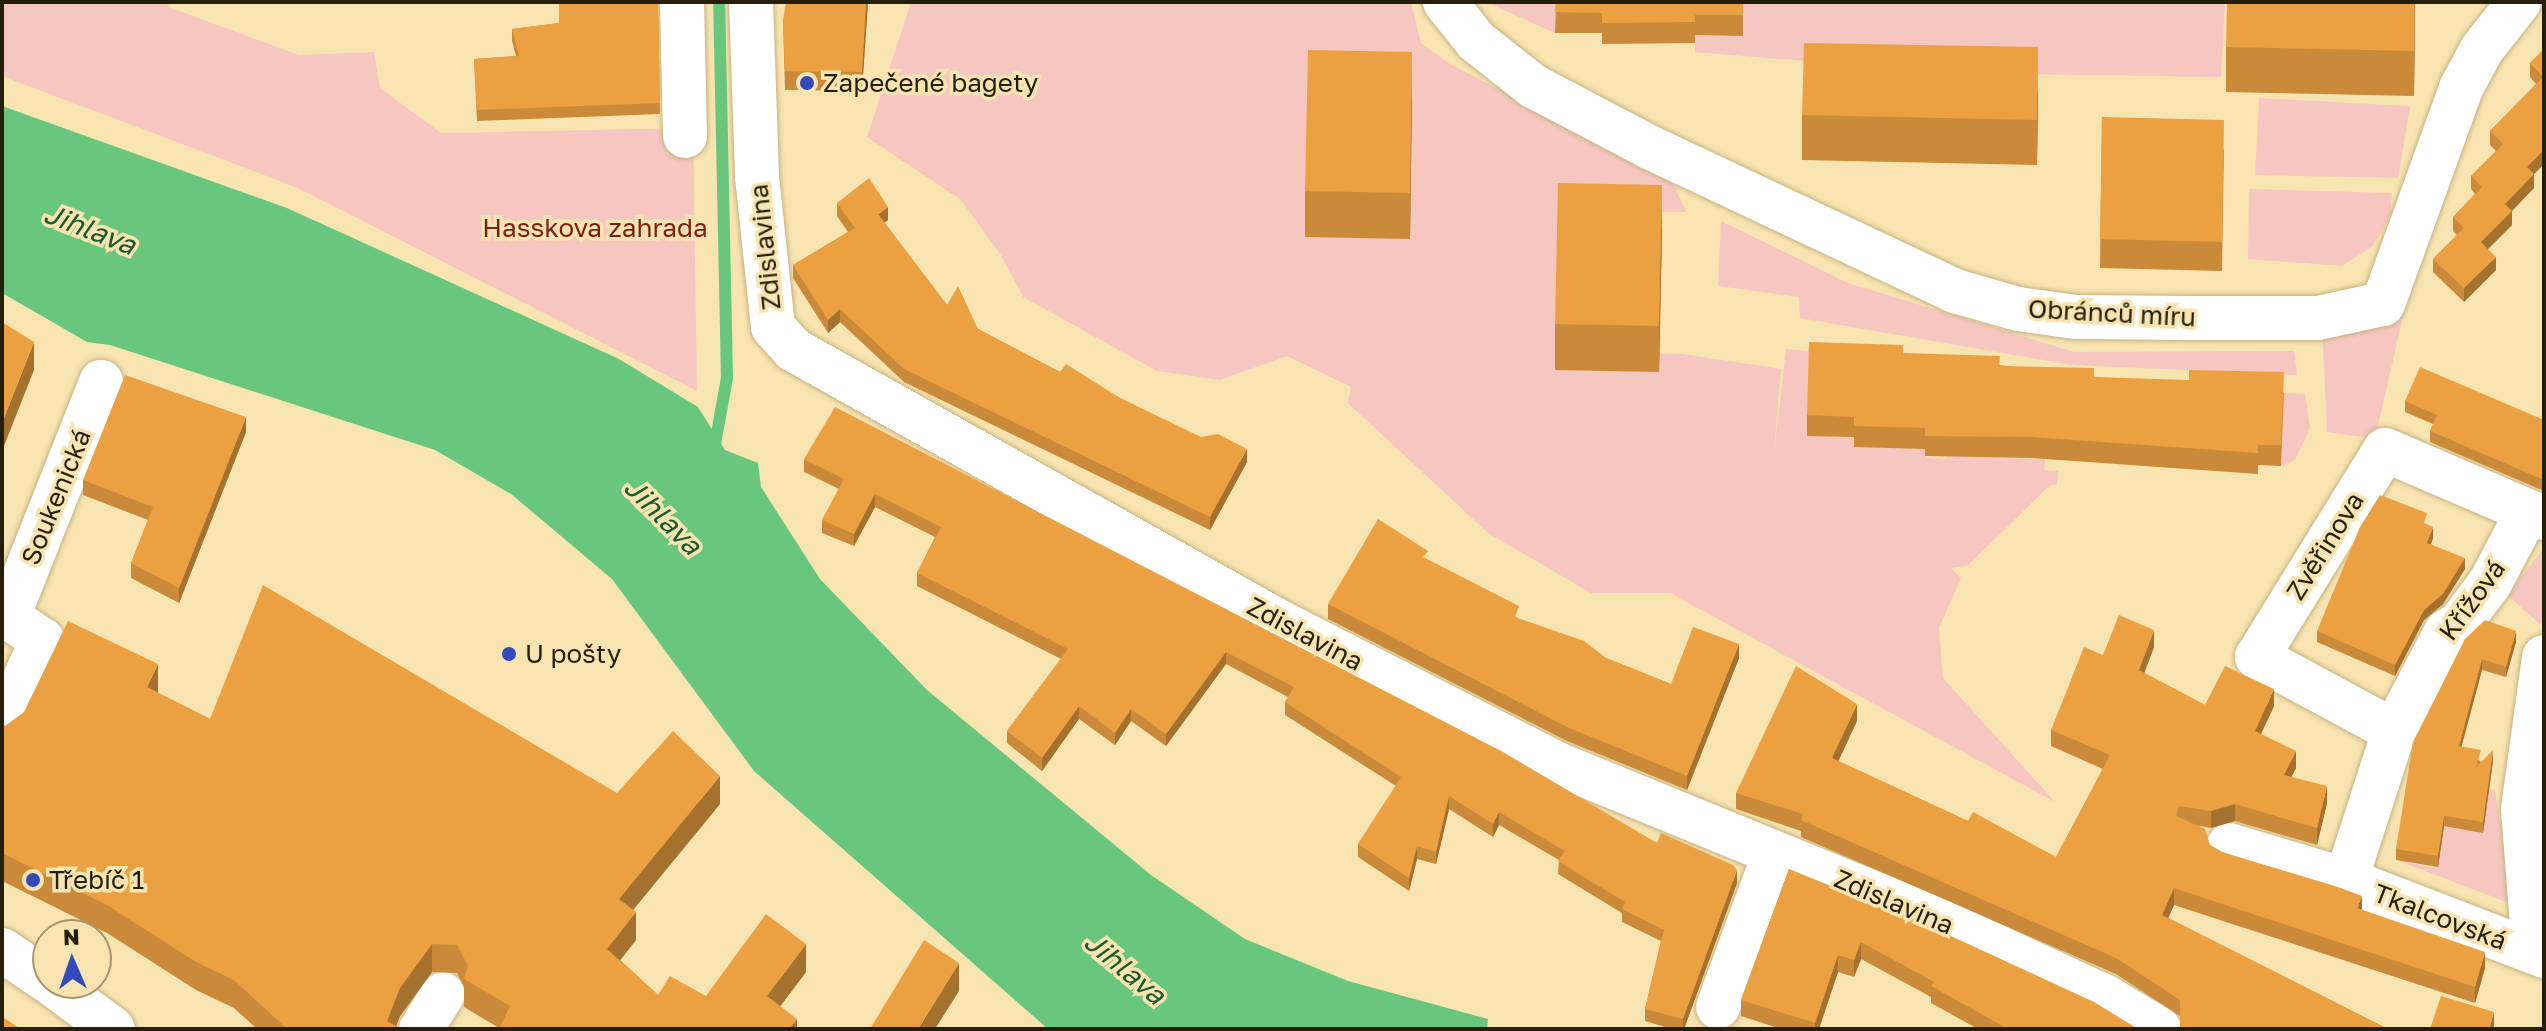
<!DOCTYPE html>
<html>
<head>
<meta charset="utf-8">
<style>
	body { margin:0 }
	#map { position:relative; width:2546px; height:1031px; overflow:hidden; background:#f8e4b0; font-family:"Golos Text",sans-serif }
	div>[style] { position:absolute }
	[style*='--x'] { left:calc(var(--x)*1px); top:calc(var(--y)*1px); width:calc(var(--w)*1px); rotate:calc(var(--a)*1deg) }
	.green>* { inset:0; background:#f6c7c0 }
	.water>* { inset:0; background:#68c77d }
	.stream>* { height:12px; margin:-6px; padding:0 6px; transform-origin:6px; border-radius:6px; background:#68c77d }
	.roads { filter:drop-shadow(0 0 2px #c6b280) drop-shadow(0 0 2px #c6b280) }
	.minor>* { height:44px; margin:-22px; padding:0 22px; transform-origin:22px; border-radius:22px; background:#fff }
	.wall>* { inset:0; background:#ca8a39 }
	.shaded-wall>* { inset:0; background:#a4712e }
	.building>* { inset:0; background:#eba142 }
	.dots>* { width:22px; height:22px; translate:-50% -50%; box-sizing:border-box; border:4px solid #f8e4b0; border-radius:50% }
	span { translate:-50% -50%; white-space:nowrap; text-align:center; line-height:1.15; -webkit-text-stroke:7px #f8e4b0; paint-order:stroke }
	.poi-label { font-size:26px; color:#251e0a }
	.left { translate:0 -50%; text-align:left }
	.park-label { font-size:26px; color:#7f1c14 }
	.street-label { font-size:26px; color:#251e0a }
	.water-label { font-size:28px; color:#195b2c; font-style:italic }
	.frame { position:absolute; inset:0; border:4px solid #251e0a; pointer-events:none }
	.north { position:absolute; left:32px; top:919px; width:80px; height:80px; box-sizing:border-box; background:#f8e4b0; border:2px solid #a4956e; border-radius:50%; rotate:358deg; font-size:22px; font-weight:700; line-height:32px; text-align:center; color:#251e0a }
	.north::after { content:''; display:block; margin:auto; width:28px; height:36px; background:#334abb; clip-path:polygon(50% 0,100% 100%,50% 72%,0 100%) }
</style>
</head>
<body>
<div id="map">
	<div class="green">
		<div style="clip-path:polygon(2px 2px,169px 2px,168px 7px,299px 55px,374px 52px,380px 88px,441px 133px,693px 128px,697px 391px,298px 188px,2px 76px)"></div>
		<div style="clip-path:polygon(911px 2px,1411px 2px,1421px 43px,1450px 64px,1671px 179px,1686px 212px,1582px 211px,1580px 352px,1683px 354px,1781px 369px,1774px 452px,1786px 349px,1809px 351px,1809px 362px,1902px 438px,1901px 448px,1925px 449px,1926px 458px,1947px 459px,1948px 450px,1998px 451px,1998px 458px,2045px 459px,2044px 470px,2058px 471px,2057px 485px,2050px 485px,1967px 566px,1951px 568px,1961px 578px,1939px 628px,1943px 678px,2055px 802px,1670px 593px,1591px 593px,1488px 533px,1348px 403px,1351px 387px,1287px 356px,1220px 380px,1157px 371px,1023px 297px,1001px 255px,960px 199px,867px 137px)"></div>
		<div style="clip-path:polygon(1490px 2px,1556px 2px,1555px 33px,1492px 5px)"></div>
		<div style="clip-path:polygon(1743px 2px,2225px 2px,2221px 77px,1953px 73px,1695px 52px,1695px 35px,1742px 36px)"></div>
		<div style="clip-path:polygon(2259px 98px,2410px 106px,2398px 178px,2255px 175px)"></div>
		<div style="clip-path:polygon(2249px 189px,2392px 193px,2390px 217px,2373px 246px,2342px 266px,2248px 259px)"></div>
		<div style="clip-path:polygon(1721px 221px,1848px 283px,2074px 352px,2294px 351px,2297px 375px,2072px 365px,1800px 318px,1799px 297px,1718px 286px)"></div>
		<div style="clip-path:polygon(2321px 301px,2406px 303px,2375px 439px,2327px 432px)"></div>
		<div style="clip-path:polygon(2284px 393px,2305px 394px,2310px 428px,2295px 460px,2281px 466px)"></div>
		<div style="clip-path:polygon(2544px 548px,2544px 621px,2540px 624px,2507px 595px)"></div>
		<div style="clip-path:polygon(2453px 781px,2495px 790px,2502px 837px,2522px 908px,2396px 860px,2435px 868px)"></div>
	</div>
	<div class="water">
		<div style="clip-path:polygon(2px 106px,287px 208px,619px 359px,698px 407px,725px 450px,758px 463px,761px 487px,820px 579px,927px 690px,1151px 875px,1245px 939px,1348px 981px,1488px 1019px,1487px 1029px,1048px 1029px,754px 771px,612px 579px,511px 494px,435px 450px,110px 345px,87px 342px,2px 293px)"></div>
	</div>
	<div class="stream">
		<div style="--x:714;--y:450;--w:73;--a:-79.8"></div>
		<div style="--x:727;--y:378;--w:376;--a:-91.2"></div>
	</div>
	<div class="roads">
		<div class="minor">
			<div style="--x:682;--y:2;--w:134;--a:88.7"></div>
			<div style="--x:751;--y:2;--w:175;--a:88"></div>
			<div style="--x:757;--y:177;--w:151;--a:83.9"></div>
			<div style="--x:773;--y:327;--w:31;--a:48"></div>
			<div style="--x:794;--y:350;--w:555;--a:29.25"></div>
			<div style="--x:1278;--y:621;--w:314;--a:27.1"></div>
			<div style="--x:1557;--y:764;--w:410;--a:22.2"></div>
			<div style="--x:1937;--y:919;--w:186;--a:24.8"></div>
			<div style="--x:2106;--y:997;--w:62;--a:31.1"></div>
			<div style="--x:1445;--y:2;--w:50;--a:51.5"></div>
			<div style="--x:1476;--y:41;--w:73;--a:38.3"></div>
			<div style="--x:1533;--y:86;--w:131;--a:27.7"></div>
			<div style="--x:1649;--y:147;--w:338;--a:25.2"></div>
			<div style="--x:1955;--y:291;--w:66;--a:15.9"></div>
			<div style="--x:2018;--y:309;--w:59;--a:7.9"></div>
			<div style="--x:2076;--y:317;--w:113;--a:0.5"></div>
			<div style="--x:2189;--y:318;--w:129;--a:0"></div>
			<div style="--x:2318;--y:318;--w:66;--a:-12.2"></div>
			<div style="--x:2383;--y:304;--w:230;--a:-70.1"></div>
			<div style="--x:2461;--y:88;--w:44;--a:-61.7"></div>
			<div style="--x:2482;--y:49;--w:60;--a:-51.8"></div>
			<div style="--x:2544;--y:657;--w:153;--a:97.9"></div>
			<div style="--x:2523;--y:809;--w:143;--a:85.6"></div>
			<div style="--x:2534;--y:952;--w:11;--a:22"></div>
			<div style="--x:2;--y:729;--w:98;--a:-65.8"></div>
			<div style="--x:42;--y:640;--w:41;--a:-145.9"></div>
			<div style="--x:8;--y:617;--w:253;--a:-68.4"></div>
			<div style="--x:2394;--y:731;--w:156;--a:-151.6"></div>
			<div style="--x:2257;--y:657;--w:243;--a:-58.3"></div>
			<div style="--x:2385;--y:450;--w:173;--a:23.2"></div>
			<div style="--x:2229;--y:845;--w:122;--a:16.7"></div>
			<div style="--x:2346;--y:880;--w:201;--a:21"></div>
			<div style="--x:2346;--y:880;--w:157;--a:-72.1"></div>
			<div style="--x:2394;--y:731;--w:112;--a:-62.3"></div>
			<div style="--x:2446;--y:632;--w:17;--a:-33"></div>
			<div style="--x:2460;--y:623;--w:50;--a:-53.1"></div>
			<div style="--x:2490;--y:583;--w:81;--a:-62.2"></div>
			<div style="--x:2;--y:950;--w:55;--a:34"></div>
			<div style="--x:51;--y:983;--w:77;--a:36.6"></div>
			<div style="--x:1718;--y:1007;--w:162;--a:-69.8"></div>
			<div style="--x:421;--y:1029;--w:41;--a:-57.8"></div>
		</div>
	</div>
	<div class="wall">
		<div style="clip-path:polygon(658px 2px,660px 114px,477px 121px,474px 59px,516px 56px,512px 41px,512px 29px,559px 23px)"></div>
		<div style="clip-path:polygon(868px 2px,862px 91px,785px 90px,783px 20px)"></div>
		<div style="clip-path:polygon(1556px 2px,1743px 2px,1743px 36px,1695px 35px,1695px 43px,1602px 44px,1602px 33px,1555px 33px)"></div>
		<div style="clip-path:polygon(2415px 2px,2414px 96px,2226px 92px,2226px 47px)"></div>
		<div style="clip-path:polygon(2544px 49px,2544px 164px,2534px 174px,2534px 188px,2512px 211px,2512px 225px,2488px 249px,2496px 270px,2464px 302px,2433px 272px,2433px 259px,2457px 235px,2453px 231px,2453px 217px,2475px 194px,2471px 189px,2471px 176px,2496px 151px,2490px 145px,2490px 131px,2536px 84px,2530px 77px,2530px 63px)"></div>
		<div style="clip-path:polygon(2038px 93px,2037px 165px,1802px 160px,1802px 115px)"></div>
		<div style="clip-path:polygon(1412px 97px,1410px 239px,1305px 237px,1305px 191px)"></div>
		<div style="clip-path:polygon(2102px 117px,2224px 149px,2222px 271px,2100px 268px)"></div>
		<div style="clip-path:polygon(837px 203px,888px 220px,884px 222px,947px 305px,978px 329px,1060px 372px,1120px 398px,1247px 462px,1210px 530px,904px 382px,840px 322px,828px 333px,793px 278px,793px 265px,848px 232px,837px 216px)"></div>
		<div style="clip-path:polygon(1662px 230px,1659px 372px,1555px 370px,1555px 324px)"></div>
		<div style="clip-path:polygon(1903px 353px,2094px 377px,2284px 393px,2281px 466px,2258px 465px,2258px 474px,2031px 458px,1925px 456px,1925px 449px,1854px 447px,1854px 437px,1807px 436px,1807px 415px)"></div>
		<div style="clip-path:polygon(2405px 401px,2544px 420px,2544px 491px,2430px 442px,2430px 431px,2433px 424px,2405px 412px)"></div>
		<div style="clip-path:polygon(246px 432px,179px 603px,131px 578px,131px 563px,148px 520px,83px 495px,83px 480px)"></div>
		<div style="clip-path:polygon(804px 459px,1657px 843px,1737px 883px,1684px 1029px,1672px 1029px,1645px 1021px,1645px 1009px,1661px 941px,1622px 922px,1622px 913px,1558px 874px,1559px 860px,1499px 825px,1493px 837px,1449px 809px,1436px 864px,1417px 859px,1409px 891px,1358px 857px,1358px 844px,1396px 786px,1285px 715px,1285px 702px,1288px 697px,1226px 664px,1166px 746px,1131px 721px,1115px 745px,1079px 719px,1042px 771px,1007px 743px,1007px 731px,1061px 659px,917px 586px,917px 573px,935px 537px,875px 507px,854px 546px,822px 533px,822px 520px,839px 489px,804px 472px)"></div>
		<div style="clip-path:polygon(2426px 525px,2433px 538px,2431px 544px,2465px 569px,2443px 604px,2424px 620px,2395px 676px,2317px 642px,2317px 631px)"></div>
		<div style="clip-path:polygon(1428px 560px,1519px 619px,1606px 658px,1671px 684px,1739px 658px,1687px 790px,1567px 741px,1328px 619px,1328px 604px)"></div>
		<div style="clip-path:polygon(2465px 639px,2516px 642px,2506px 677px,2482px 670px,2461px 746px,2481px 762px,2493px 761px,2483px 833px,2444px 826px,2438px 867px,2396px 860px,2396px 849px)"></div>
		<div style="clip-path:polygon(2154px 647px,2144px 673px,2205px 705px,2274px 706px,2261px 734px,2296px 768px,2291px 777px,2327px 803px,2317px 845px,2235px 821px,2211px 828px,2199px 826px,2210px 845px,2222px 852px,2362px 910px,2485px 968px,2475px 1003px,2174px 905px,2168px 918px,2388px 1029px,2180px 1026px,2180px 1016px,2116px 974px,1801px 837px,1801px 831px,1736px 809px,1736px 793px,1857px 721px,1838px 761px,1968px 821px,2056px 857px,2103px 769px,2051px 746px,2051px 730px,2103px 655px)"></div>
		<div style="clip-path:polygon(158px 693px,210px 719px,617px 793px,720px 804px,633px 910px,636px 940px,620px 960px,658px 995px,706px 996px,806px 972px,780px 1006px,797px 1029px,499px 1028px,464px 1007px,464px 987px,457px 973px,432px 972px,400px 1016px,396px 1026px,401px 1029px,257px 1029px,234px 1008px,196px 990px,107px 933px,2px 881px,2px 725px,5px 726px)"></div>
		<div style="clip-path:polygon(1789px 869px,2138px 1029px,1978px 1029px,1931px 1003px,1931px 997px,1861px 959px,1854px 977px,1838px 972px,1819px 1029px,1781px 1029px,1741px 1016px,1741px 1000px)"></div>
	</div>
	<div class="shaded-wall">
		<div style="clip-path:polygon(866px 2px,868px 2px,862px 91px,862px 72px)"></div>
		<div style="clip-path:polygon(2415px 2px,2415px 24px,2414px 96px,2414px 51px)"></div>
		<div style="clip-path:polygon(2038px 47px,2038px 93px,2037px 165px,2037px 120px)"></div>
		<div style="clip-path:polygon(1412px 52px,1412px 97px,1410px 239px,1410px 193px)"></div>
		<div style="clip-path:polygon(2544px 150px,2544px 164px,2534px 174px,2534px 188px,2505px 218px,2505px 204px,2527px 167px)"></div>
		<div style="clip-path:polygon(1662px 185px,1662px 230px,1659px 372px,1659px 326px)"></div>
		<div style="clip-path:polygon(888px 207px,888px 220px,873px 231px,873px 218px)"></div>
		<div style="clip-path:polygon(2512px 211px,2512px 225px,2481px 256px,2481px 242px)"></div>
		<div style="clip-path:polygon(2496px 257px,2496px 270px,2464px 302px,2464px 288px)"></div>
		<div style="clip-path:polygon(840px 309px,840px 322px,828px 333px,828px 320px)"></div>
		<div style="clip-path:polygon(34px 342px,34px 370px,2px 451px,2px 423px)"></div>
		<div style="clip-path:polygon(246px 417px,246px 432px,179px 603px,179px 588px)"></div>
		<div style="clip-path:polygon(1247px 449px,1247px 462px,1210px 530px,1210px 517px)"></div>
		<div style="clip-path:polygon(875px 494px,875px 507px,854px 546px,854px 534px)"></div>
		<div style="clip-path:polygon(2433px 527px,2433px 538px,2427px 554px,2427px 543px)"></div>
		<div style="clip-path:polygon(2465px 558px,2465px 569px,2443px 604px,2424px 620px,2395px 676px,2395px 665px,2424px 610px)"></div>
		<div style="clip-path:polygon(2154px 630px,2154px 647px,2139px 687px,2139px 670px)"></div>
		<div style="clip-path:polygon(2516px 631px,2516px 642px,2506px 677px,2506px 667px)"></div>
		<div style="clip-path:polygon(1739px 644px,1739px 658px,1687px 790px,1687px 776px)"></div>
		<div style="clip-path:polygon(1226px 652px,1226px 664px,1166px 746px,1166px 734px)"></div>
		<div style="clip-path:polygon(2482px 659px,2482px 670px,2459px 756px,2459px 746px)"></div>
		<div style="clip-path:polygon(158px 664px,158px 692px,147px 715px,147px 687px)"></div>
		<div style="clip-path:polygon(2274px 689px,2274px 706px,2255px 747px,2255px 731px)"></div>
		<div style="clip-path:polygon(1857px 704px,1857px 721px,1832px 775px,1832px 758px)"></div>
		<div style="clip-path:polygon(1079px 706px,1079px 719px,1042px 771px,1042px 758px)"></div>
		<div style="clip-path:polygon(1131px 709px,1131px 721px,1115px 745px,1115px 733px)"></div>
		<div style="clip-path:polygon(2493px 750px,2493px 761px,2483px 833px,2483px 822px)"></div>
		<div style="clip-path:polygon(2296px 751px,2296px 768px,2284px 792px,2284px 775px)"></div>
		<div style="clip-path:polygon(720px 776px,720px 804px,619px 927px,619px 899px)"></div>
		<div style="clip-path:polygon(2327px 786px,2327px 803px,2317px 845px,2317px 828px)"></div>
		<div style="clip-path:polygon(1449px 796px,1449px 809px,1436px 864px,1436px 852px)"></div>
		<div style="clip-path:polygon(2235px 804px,2235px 821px,2211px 828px,2211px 811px)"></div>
		<div style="clip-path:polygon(1499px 812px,1499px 825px,1493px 837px,1493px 824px)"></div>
		<div style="clip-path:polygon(2444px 816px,2444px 826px,2438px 867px,2438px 856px)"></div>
		<div style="clip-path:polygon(1417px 846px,1417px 859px,1409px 891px,1409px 878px)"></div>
		<div style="clip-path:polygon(1737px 870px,1737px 883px,1684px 1029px,1683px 1029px,1683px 1019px)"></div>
		<div style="clip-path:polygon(2174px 888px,2174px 905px,2162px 932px,2162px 915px)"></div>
		<div style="clip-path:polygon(2362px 896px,2362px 913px,2357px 908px)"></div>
		<div style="clip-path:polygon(636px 912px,636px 940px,607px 977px,607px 949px)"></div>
		<div style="clip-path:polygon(1861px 942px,1861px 959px,1854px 977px,1854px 960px)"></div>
		<div style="clip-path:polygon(432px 944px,432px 972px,400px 1016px,395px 1029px,387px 1021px,400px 988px)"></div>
		<div style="clip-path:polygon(806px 944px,806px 972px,767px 1024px,767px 996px)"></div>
		<div style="clip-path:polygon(2485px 952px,2485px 968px,2475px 1003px,2475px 987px)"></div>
		<div style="clip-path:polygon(1838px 955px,1838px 972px,1819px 1029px,1815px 1029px,1815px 1023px)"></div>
		<div style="clip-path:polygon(959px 963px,959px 991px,935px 1029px,918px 1029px)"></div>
		<div style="clip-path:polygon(2494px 1012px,2494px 1029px,2489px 1029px)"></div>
		<div style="clip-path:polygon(797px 1019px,797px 1029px,789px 1029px)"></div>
	</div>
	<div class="building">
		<div style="clip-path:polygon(559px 2px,658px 2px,660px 103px,477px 110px,474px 59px,519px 56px,512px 29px,559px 23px)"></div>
		<div style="clip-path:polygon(786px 2px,866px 2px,862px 72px,785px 71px,783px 20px)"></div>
		<div style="clip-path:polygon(1556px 2px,1743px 2px,1743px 15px,1695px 15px,1695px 22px,1602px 23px,1602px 13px,1555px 12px)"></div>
		<div style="clip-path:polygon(2227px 2px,2414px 2px,2414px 51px,2226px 47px)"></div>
		<div style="clip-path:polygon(1804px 43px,2038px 47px,2037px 120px,1802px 115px)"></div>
		<div style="clip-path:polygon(2544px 49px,2544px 150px,2527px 167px,2534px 174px,2505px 204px,2512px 211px,2481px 242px,2496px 257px,2464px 288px,2433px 259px,2464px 228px,2453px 217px,2482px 187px,2471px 176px,2503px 144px,2490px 131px,2543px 77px,2530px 63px)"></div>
		<div style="clip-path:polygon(1308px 50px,1412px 52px,1410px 193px,1305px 191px)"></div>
		<div style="clip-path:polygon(2102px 117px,2224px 120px,2222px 242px,2100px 239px)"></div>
		<div style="clip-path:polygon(869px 178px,888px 207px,873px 218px,878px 214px,947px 305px,958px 286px,978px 329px,1060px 372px,1066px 364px,1120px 398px,1201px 437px,1218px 434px,1247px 449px,1210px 517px,904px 369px,840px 309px,828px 320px,793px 265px,855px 228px,837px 203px)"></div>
		<div style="clip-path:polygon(1558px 183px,1662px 185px,1659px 326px,1555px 324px)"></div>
		<div style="clip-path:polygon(2px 322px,34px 342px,2px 423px)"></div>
		<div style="clip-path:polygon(1809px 342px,1903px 345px,1903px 353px,2000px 356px,1999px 366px,2094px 368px,2094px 377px,2189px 380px,2189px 370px,2284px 372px,2281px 445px,2258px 445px,2258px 453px,2031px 437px,1925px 436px,1925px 428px,1854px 426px,1854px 417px,1807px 415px)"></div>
		<div style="clip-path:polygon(2420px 367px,2544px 420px,2544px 480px,2430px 431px,2437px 415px,2405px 401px)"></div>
		<div style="clip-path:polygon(125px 375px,246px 417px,179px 588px,131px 563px,153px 507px,83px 480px)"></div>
		<div style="clip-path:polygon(835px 407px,1503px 752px,1657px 843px,1661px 833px,1733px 865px,1737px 870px,1683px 1019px,1645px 1009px,1664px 930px,1622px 909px,1625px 902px,1558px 861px,1565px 851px,1499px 812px,1493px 824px,1449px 796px,1436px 852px,1417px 846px,1409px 878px,1358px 844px,1401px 777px,1285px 702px,1294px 687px,1226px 652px,1166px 734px,1131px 709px,1115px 733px,1079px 706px,1042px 758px,1007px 731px,1068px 649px,917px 573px,941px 527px,875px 494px,854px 534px,822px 520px,844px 479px,804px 459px)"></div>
		<div style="clip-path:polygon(2380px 495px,2427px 513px,2424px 523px,2433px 527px,2427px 543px,2465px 558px,2443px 594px,2424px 610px,2395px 665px,2317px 631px,2360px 527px)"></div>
		<div style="clip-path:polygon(1378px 519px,1428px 551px,1423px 557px,1519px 606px,1515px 617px,1584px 641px,1606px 658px,1671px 684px,1693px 627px,1739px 644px,1687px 776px,1567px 727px,1328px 604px)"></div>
		<div style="clip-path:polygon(263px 585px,617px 793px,673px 731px,720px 776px,619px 899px,636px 912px,607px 949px,658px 995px,670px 976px,706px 996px,766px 914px,806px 944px,767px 996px,797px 1019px,789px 1029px,499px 1029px,510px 1006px,464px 979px,468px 966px,457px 945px,432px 944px,400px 988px,387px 1021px,401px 1029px,287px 1029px,234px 980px,196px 962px,107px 905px,2px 853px,2px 725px,5px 726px,24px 712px,68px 621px,158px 664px,147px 687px,210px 719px)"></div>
		<div style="clip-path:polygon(2119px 615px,2154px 630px,2139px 670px,2205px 705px,2225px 666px,2274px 689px,2255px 731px,2296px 751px,2284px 775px,2327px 786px,2317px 828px,2235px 804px,2211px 811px,2179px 806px,2176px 816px,2205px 829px,2210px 845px,2222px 852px,2338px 887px,2362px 896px,2357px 908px,2485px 952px,2475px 987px,2174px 888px,2162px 915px,2388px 1029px,2176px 1029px,2180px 1026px,2180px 1000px,2116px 958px,1801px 820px,1803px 814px,1736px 793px,1796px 666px,1857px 704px,1832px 758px,1968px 821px,1973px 812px,2056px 857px,2110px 755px,2051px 730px,2084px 647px,2103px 655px)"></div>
		<div style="clip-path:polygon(2485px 620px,2516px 631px,2506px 667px,2482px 659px,2459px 746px,2481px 750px,2476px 767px,2493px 750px,2483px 822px,2444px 816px,2438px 856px,2396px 849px,2413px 742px,2465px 639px)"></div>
		<div style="clip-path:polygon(1789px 869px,1927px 925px,2094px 1002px,2138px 1029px,2008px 1029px,1931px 986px,1934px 982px,1861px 942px,1854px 960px,1838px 955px,1815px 1023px,1741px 1000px)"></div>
		<div style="clip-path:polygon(924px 940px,959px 963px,918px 1029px,870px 1029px)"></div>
		<div style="clip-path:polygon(2441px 996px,2494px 1012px,2489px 1029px,2430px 1029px)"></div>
		<div style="clip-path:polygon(2px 1017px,21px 1029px,2px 1029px)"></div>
	</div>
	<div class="dots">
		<div style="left:807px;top:83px;background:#334abb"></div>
		<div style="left:509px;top:654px;background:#334abb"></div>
		<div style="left:33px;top:880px;background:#334abb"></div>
	</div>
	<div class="poi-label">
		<span class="left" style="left:823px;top:83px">Zapečené bagety</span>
		<span class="left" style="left:525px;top:654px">U pošty</span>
		<span class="left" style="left:49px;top:880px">Třebíč 1</span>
	</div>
	<div class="park-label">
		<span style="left:595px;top:228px">Hasskova zahrada</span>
	</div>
	<div class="street-label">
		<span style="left:765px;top:247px;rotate:-96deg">Zdislavina</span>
		<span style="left:2112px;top:313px;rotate:3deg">Obránců míru</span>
		<span style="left:56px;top:497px;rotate:-68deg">Soukenická</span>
		<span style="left:2325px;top:546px;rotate:-58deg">Zvěřinova</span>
		<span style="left:2472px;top:600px;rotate:-54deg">Křížová</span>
		<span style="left:1305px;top:634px;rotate:28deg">Zdislavina</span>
		<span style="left:1894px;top:902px;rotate:23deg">Zdislavina</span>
		<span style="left:2440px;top:917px;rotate:21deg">Tkalcovská</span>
	</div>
	<div class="water-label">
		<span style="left:90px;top:229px;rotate:21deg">Jihlava</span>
		<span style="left:663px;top:516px;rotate:45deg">Jihlava</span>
		<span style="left:1125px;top:968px;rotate:40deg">Jihlava</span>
	</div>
	<div class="frame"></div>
	<div class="north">N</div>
</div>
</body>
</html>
